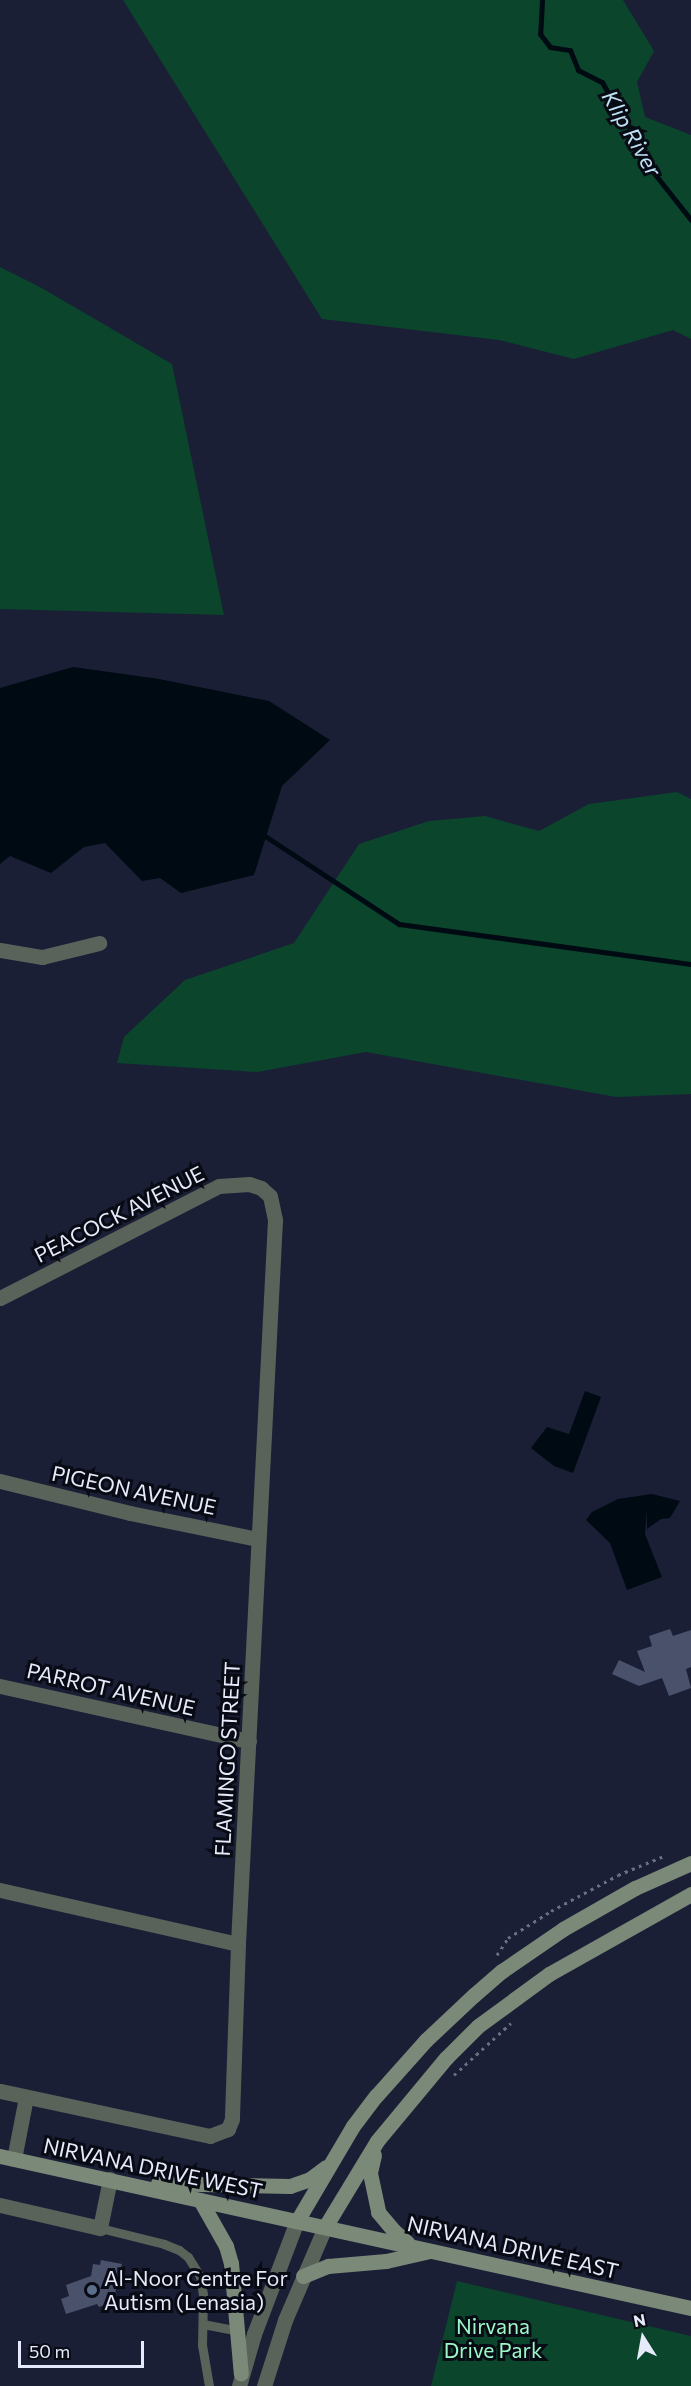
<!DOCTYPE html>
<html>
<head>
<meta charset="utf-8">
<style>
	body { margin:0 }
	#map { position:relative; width:691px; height:2386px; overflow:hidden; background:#1a1f36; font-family:Commissioner,sans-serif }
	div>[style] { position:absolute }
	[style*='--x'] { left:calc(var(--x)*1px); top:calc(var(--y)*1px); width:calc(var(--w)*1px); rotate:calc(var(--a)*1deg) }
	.green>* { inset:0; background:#0a452c }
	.water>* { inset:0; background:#000a13 }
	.stream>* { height:5px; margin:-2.5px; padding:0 2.5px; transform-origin:2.5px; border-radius:2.5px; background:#000a13 }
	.building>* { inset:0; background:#4a516b }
	.path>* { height:3px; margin-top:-1.5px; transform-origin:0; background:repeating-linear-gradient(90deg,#6b6f84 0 3px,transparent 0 7.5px) }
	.service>* { height:9px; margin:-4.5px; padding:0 4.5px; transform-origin:4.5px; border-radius:4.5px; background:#5a6359 }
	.minor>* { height:15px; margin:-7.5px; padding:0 7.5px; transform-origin:7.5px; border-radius:7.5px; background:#5a6359 }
	.tertiary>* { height:15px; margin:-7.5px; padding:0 7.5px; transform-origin:7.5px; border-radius:7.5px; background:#5a6359 }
	.secondary>* { height:15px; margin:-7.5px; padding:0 7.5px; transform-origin:7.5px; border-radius:7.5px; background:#7a8978 }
	.dots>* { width:16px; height:16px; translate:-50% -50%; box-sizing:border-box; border:3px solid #080a14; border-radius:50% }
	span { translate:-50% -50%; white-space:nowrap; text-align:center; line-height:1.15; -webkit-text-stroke:6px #080a14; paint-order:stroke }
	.street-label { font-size:21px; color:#e6eafa }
	.poi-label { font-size:21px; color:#e6eafa }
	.left { translate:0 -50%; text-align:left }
	.park-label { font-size:21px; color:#9bf8c7 }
	.water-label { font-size:22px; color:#bee1f4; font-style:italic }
	.north { position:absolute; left:613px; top:2308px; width:60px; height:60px; -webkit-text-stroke:4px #080a14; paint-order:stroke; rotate:349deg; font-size:16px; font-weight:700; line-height:24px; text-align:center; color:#e6eafa }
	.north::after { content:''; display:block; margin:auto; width:21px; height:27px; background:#e6eafa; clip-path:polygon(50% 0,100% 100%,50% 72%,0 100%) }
	.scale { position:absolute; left:18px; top:2341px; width:126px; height:27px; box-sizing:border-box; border:3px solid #e6eafa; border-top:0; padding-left:8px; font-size:18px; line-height:21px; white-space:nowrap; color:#e6eafa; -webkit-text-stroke:4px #080a14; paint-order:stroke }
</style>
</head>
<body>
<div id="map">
	<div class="green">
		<div style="clip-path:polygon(123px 0,623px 0,654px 51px,637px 82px,645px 117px,691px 135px,691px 339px,673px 330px,574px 359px,499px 340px,322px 319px)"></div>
		<div style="clip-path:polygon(0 267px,40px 287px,172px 364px,224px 615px,0 609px)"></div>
		<div style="clip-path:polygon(677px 792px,691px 799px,691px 1094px,616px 1097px,366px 1052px,257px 1072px,117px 1063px,124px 1037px,185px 980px,294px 943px,359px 844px,429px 821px,485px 816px,539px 831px,589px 804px)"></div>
		<div style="clip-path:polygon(457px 2281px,691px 2336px,691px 2386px,431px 2386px)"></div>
	</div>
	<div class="water">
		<div style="clip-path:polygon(73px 667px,159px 679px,269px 701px,330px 740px,282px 786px,254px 875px,181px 893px,160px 878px,142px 881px,105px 843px,84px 847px,51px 873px,10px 856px,0 864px,0 688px)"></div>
		<div style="clip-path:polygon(585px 1391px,601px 1397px,573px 1473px,554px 1466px,531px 1448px,547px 1427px,569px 1434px)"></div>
		<div style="clip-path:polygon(652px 1494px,680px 1501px,670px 1518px,661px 1519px,647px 1529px,647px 1509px,645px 1534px,662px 1577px,627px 1590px,610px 1543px,586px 1520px,592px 1512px,618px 1499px)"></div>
	</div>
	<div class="stream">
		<div style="--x:542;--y:0;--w:34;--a:93"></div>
		<div style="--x:540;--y:34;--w:16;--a:52"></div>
		<div style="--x:550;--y:47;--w:20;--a:9"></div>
		<div style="--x:570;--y:50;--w:22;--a:68"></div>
		<div style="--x:578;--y:70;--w:27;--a:27"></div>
		<div style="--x:602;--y:82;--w:39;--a:61"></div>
		<div style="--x:621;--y:116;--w:34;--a:54"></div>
		<div style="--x:641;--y:144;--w:20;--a:75"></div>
		<div style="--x:646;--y:163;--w:73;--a:51.7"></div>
		<div style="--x:262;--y:834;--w:164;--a:33.3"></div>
		<div style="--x:399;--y:924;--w:295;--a:7.8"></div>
	</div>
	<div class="building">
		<div style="clip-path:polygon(670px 1629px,673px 1636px,691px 1630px,691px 1667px,686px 1669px,691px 1688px,669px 1696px,662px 1678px,639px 1686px,612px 1674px,619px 1660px,645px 1672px,637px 1651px,652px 1646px,649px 1636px)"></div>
		<div style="clip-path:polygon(101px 2260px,122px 2264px,113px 2302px,99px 2307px,97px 2304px,66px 2314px,61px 2299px,69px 2296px,66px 2285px,91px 2276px,93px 2264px,100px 2265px)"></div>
	</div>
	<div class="path">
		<div style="--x:497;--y:1955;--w:20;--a:-57"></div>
		<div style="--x:508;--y:1938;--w:51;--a:-32.1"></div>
		<div style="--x:551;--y:1911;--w:76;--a:-28.2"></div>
		<div style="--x:618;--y:1875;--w:50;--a:-22.4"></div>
		<div style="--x:454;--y:2075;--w:77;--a:-42.4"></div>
	</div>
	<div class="service">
		<div style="--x:100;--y:2228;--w:66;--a:14"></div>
		<div style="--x:164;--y:2244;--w:16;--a:22"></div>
		<div style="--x:179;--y:2250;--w:11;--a:38"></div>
		<div style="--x:188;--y:2257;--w:22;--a:58"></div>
		<div style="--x:200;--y:2276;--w:18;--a:81"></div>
		<div style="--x:203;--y:2294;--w:51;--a:91.1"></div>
		<div style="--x:202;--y:2345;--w:42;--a:80.3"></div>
		<div style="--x:203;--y:2324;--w:36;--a:11"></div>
	</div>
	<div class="minor">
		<div style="--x:0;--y:950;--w:43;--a:9.5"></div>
		<div style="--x:42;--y:957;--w:59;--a:-13.8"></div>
		<div style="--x:0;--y:1298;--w:246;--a:-27.1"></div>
		<div style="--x:219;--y:1186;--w:30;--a:-4"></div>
		<div style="--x:249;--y:1184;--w:13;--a:18"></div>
		<div style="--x:261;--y:1188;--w:12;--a:42"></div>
		<div style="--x:270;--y:1196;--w:25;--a:78"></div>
		<div style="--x:275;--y:1220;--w:725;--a:92.93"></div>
		<div style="--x:238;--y:1944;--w:175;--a:92"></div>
		<div style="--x:232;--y:2119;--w:11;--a:112"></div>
		<div style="--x:228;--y:2129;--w:19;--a:159"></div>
		<div style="--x:210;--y:2136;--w:215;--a:-167.9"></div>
		<div style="--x:0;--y:1481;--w:134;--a:13.8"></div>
		<div style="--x:130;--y:1513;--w:131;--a:11.5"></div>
		<div style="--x:0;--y:1686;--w:255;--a:12.5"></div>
		<div style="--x:0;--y:1890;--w:244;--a:12.8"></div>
		<div style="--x:14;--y:2159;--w:63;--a:-79"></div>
		<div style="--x:0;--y:2205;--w:103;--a:13"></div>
		<div style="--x:100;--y:2228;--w:50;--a:-78.5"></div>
	</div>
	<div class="tertiary">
		<div style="--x:239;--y:2386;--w:54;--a:-73.9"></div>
		<div style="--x:254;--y:2334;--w:121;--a:-69.2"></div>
		<div style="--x:264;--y:2386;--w:69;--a:-72.3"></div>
		<div style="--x:285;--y:2320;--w:101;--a:-66.7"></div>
	</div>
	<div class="secondary">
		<div style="--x:374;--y:2155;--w:18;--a:103"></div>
		<div style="--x:370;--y:2173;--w:40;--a:78"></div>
		<div style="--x:378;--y:2212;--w:25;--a:50"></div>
		<div style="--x:394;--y:2231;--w:18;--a:41"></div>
		<div style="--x:0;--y:2156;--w:708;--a:12.41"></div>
		<div style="--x:158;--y:2183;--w:132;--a:1.3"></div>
		<div style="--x:290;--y:2186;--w:21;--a:-19"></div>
		<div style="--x:310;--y:2179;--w:20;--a:-37"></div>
		<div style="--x:200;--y:2200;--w:53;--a:60.5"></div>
		<div style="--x:226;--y:2246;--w:18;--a:74"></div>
		<div style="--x:231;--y:2263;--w:111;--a:84.9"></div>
		<div style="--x:297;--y:2221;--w:110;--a:-59.5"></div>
		<div style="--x:353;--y:2126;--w:38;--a:-53"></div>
		<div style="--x:376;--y:2096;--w:75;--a:-48.2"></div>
		<div style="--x:426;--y:2040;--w:66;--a:-43.2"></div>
		<div style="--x:474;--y:1995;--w:37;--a:-41"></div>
		<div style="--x:502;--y:1971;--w:74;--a:-34.5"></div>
		<div style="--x:563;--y:1929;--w:83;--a:-29.7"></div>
		<div style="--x:635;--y:1888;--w:61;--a:-24.1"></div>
		<div style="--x:325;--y:2227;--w:100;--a:-58.8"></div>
		<div style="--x:377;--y:2141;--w:108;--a:-50.3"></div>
		<div style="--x:446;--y:2058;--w:45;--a:-45"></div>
		<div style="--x:478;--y:2026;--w:88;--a:-36.2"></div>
		<div style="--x:549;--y:1974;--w:163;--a:-29.4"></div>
		<div style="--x:303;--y:2276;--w:27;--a:-22"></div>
		<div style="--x:328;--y:2266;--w:58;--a:-4.9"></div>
		<div style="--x:386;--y:2261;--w:45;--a:-12.8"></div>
	</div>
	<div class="dots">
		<div style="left:92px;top:2290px;background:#5c6f8a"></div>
	</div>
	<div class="street-label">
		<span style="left:119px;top:1214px;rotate:-27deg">PEACOCK AVENUE</span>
		<span style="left:134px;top:1490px;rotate:12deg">PIGEON AVENUE</span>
		<span style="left:111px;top:1689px;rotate:13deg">PARROT AVENUE</span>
		<span style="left:227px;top:1759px;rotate:-87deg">FLAMINGO STREET</span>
		<span style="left:153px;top:2168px;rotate:12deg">NIRVANA DRIVE WEST</span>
		<span style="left:513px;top:2247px;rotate:13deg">NIRVANA DRIVE EAST</span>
	</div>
	<div class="poi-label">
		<span class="left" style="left:104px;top:2290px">Al-Noor Centre For<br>Autism (Lenasia)</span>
	</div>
	<div class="park-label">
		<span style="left:493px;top:2338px">Nirvana<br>Drive Park</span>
	</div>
	<div class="water-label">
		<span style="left:632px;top:133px;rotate:60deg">Klip River</span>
	</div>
	<div class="north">N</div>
	<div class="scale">50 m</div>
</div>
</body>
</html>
